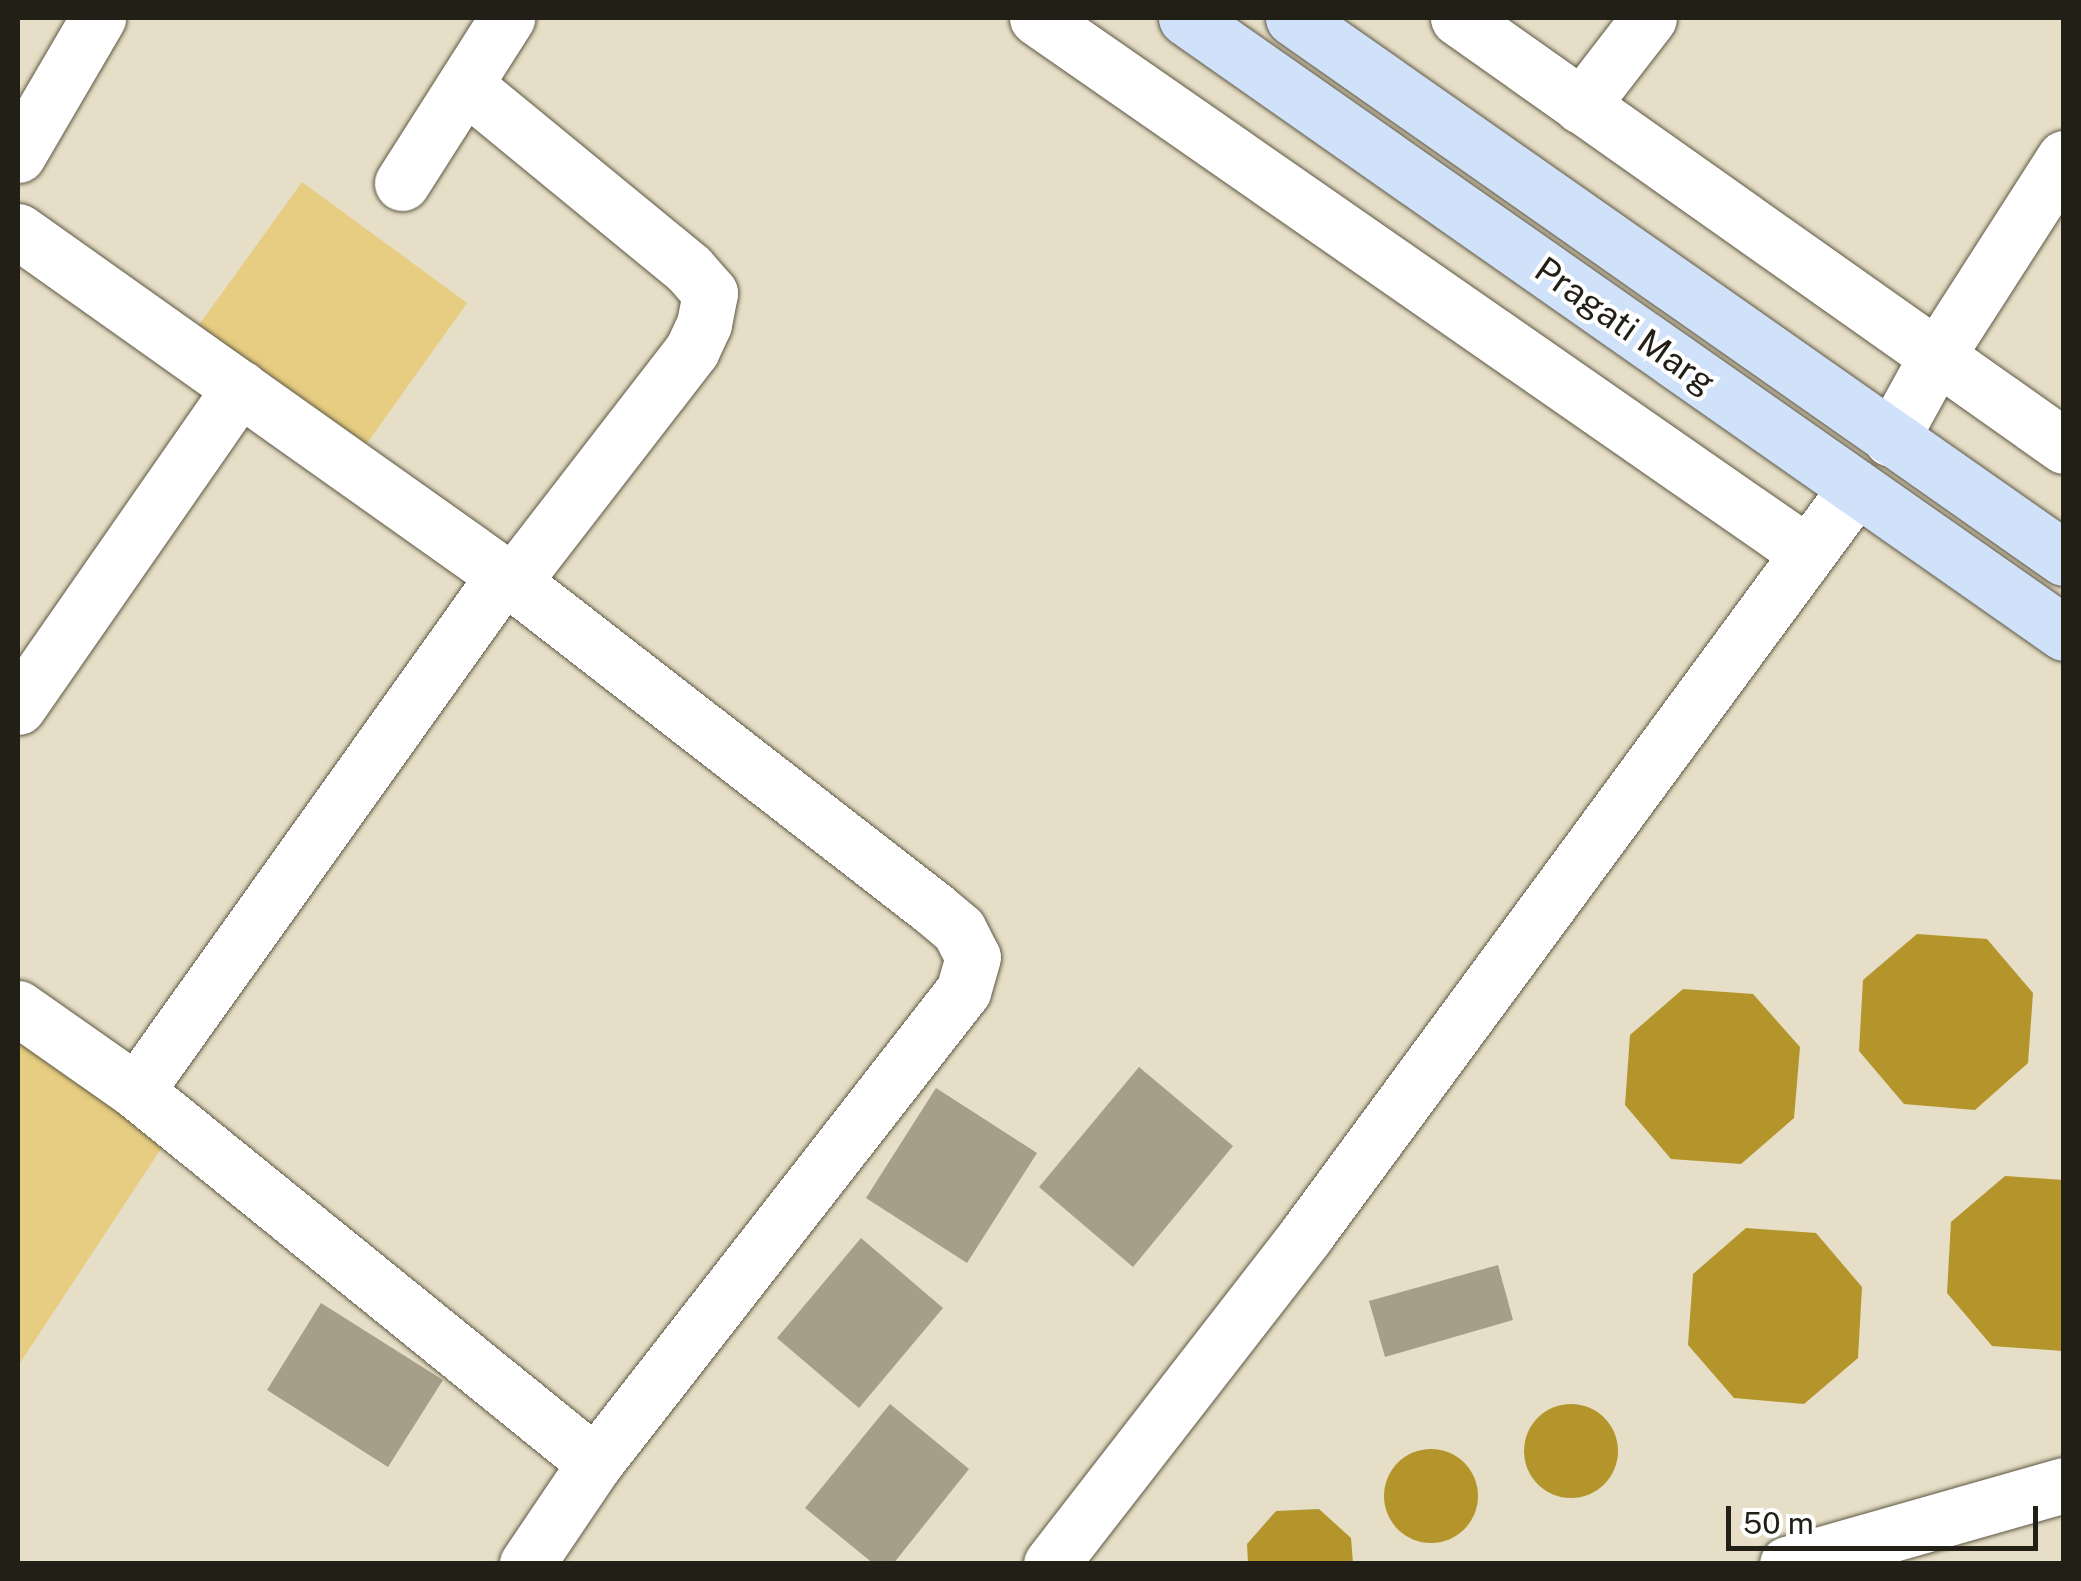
<!DOCTYPE html>
<html>
<head>
<meta charset="utf-8">
<style>
	body { margin:0 }
	#map { position:relative; width:2081px; height:1581px; overflow:hidden; background:#e6dec6; font-family:"Public Sans",sans-serif }
	div>[style] { position:absolute }
	[style*='--x'] { left:calc(var(--x)*1px); top:calc(var(--y)*1px); width:calc(var(--w)*1px); rotate:calc(var(--a)*1deg) }
	.green>* { inset:0; background:#e6cd81 }
	.water>* { inset:0; background:#b3952c }
	.round { border-radius:50% }
	.building>* { inset:0; background:#a69e88 }
	.roads { filter:drop-shadow(0 0 2px #5e5743) drop-shadow(0 0 2px #5e5743) }
	.minor>* { height:55px; margin:-27.5px; padding:0 27.5px; transform-origin:27.5px; border-radius:27.5px; background:#fff }
	.major>* { height:55px; margin:-27.5px; padding:0 27.5px; transform-origin:27.5px; border-radius:27.5px; background:#d0e1fa }
	span { translate:-50% -50%; white-space:nowrap; text-align:center; line-height:1.15; -webkit-text-stroke:8px #fff; paint-order:stroke }
	.street-label { font-size:35px; color:#221f17 }
	.frame { position:absolute; inset:0; border:20px solid #221f17; pointer-events:none }
	.scale { position:absolute; left:1726px; top:1506px; width:312px; height:45px; box-sizing:border-box; border:5px solid #221f17; border-top:0; padding-left:12px; font-size:30px; line-height:35px; white-space:nowrap; color:#221f17; -webkit-text-stroke:8px #fff; paint-order:stroke }
</style>
</head>
<body>
<div id="map">
	<div class="green">
		<div style="clip-path:polygon(302px 182px,467px 303px,365px 446px,199px 325px)"></div>
		<div style="clip-path:polygon(18px 1033px,170px 1135px,18px 1366px)"></div>
	</div>
	<div class="water">
		<div style="clip-path:polygon(1917px 934px,1987px 939px,2033px 993px,2028px 1063px,1975px 1110px,1904px 1104px,1859px 1051px,1863px 980px)"></div>
		<div style="clip-path:polygon(1683px 989px,1753px 994px,1800px 1047px,1794px 1118px,1741px 1164px,1671px 1159px,1625px 1105px,1630px 1035px)"></div>
		<div style="clip-path:polygon(2005px 1176px,2063px 1180px,2063px 1351px,1992px 1346px,1947px 1293px,1951px 1222px)"></div>
		<div style="clip-path:polygon(1746px 1228px,1816px 1233px,1862px 1287px,1858px 1358px,1804px 1404px,1734px 1398px,1688px 1345px,1693px 1274px)"></div>
		<div class="round" style="left:1524px;top:1404px;width:94px;height:94px"></div>
		<div class="round" style="left:1384px;top:1449px;width:94px;height:94px"></div>
		<div style="clip-path:polygon(1319px 1509px,1351px 1538px,1353px 1563px,1248px 1563px,1247px 1544px,1276px 1511px)"></div>
	</div>
	<div class="building">
		<div style="clip-path:polygon(1139px 1067px,1233px 1146px,1133px 1267px,1039px 1187px)"></div>
		<div style="clip-path:polygon(936px 1088px,1037px 1153px,967px 1263px,866px 1198px)"></div>
		<div style="clip-path:polygon(861px 1238px,943px 1308px,859px 1408px,777px 1338px)"></div>
		<div style="clip-path:polygon(1498px 1265px,1513px 1320px,1385px 1357px,1369px 1301px)"></div>
		<div style="clip-path:polygon(321px 1303px,443px 1380px,388px 1467px,267px 1390px)"></div>
		<div style="clip-path:polygon(890px 1404px,969px 1469px,893px 1564px,874px 1564px,805px 1508px)"></div>
	</div>
	<div class="roads">
		<div class="minor">
			<div style="--x:1037;--y:18;--w:936;--a:34.78"></div>
			<div style="--x:1458;--y:18;--w:742;--a:35.23"></div>
			<div style="--x:465;--y:85;--w:290;--a:39.4"></div>
			<div style="--x:689;--y:269;--w:32;--a:49"></div>
			<div style="--x:710;--y:293;--w:32;--a:101"></div>
			<div style="--x:704;--y:324;--w:29;--a:115"></div>
			<div style="--x:692;--y:350;--w:293;--a:127.7"></div>
			<div style="--x:1581;--y:106;--w:111;--a:-52.3"></div>
			<div style="--x:18;--y:155;--w:159;--a:-59.7"></div>
			<div style="--x:402;--y:183;--w:196;--a:-57.5"></div>
			<div style="--x:18;--y:231;--w:607;--a:35.34"></div>
			<div style="--x:513;--y:582;--w:532;--a:37.82"></div>
			<div style="--x:933;--y:908;--w:34;--a:40"></div>
			<div style="--x:959;--y:930;--w:30;--a:63"></div>
			<div style="--x:973;--y:957;--w:35;--a:106"></div>
			<div style="--x:963;--y:991;--w:599;--a:127.94"></div>
			<div style="--x:595;--y:1463;--w:122;--a:124"></div>
			<div style="--x:1891;--y:439;--w:91;--a:-61.2"></div>
			<div style="--x:1935;--y:359;--w:239;--a:-57.3"></div>
			<div style="--x:18;--y:707;--w:389;--a:-55.2"></div>
			<div style="--x:18;--y:1008;--w:144;--a:35.1"></div>
			<div style="--x:136;--y:1091;--w:634;--a:-54.5"></div>
			<div style="--x:136;--y:1091;--w:591;--a:39.02"></div>
			<div style="--x:1051;--y:1564;--w:416;--a:-52.2"></div>
			<div style="--x:1306;--y:1235;--w:928;--a:-53.64"></div>
			<div style="--x:1787;--y:1564;--w:288;--a:-15.9"></div>
		</div>
		<div class="major">
			<div style="--x:1186;--y:18;--w:1072;--a:35.01"></div>
			<div style="--x:1293;--y:18;--w:941;--a:35.01"></div>
		</div>
	</div>
	<div class="street-label">
		<span style="left:1625px;top:326px;rotate:35deg">Pragati Marg</span>
	</div>
	<div class="frame"></div>
	<div class="scale">50 m</div>
</div>
</body>
</html>
